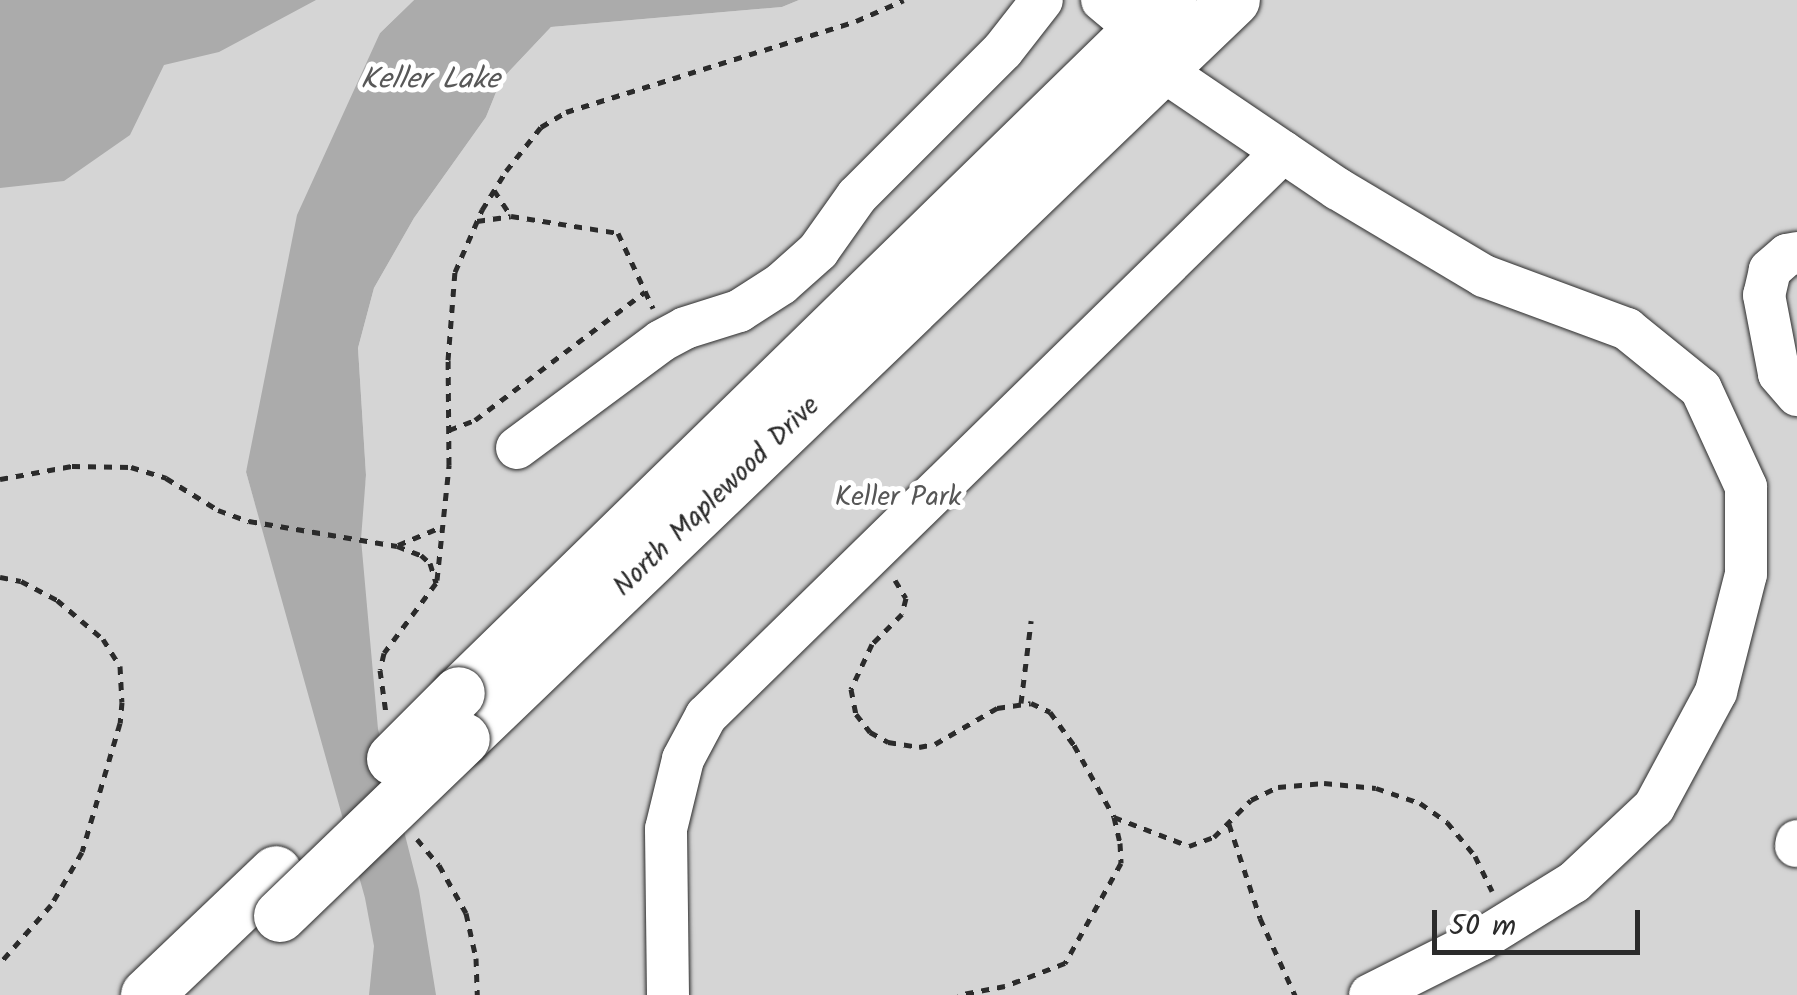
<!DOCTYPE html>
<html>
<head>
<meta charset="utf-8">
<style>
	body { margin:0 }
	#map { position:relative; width:1797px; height:995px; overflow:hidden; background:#f2f2f2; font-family:Kalam,sans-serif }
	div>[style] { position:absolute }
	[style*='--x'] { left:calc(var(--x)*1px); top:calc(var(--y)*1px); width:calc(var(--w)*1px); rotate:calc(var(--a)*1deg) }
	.green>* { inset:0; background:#d5d5d5 }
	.water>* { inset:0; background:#ababab }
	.path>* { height:5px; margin-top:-2.5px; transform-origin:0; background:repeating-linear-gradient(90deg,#2b2b2b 0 8px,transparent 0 16px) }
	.roads { filter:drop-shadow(0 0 2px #2b2b2b) drop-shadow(0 0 2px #2b2b2b) }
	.minor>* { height:42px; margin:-21px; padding:0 21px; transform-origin:21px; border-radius:21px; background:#fff }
	.major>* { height:52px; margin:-26px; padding:0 26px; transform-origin:26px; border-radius:26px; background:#fff }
	.bridges { filter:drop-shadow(0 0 2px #2b2b2b) drop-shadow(0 0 2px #2b2b2b) }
	.major-bridge>* { height:52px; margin:-26px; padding:0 26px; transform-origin:26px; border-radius:26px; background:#fff }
	span { translate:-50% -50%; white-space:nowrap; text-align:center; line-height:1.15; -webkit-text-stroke:10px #fff; paint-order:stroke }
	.street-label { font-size:28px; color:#2b2b2b }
	.park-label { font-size:28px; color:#565656 }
	.water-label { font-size:30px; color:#585858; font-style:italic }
	.scale { position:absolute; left:1432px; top:910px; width:208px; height:45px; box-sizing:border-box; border:5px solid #2b2b2b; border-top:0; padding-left:12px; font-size:30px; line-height:35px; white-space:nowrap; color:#2b2b2b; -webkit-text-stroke:8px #fff; paint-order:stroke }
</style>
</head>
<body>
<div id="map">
	<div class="green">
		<div style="clip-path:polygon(0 0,414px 0,380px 33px,246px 472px,333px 775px,366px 475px,358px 348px,374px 288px,414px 218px,486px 117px,501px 80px,551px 27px,782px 7px,799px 0,1797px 0,1797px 995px,0 995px)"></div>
	</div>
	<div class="water">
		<div style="clip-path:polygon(0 0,316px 0,219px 52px,164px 65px,130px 135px,64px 181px,0 188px)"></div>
		<div style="clip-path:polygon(414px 0,799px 0,782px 7px,551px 27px,501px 80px,486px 117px,414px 218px,374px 288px,358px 348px,366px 475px,361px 539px,378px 729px,419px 890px,436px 995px,369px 995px,374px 946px,365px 898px,246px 472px,297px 215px,380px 33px)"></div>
	</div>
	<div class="path">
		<div style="--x:494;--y:190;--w:31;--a:57"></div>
		<div style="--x:511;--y:216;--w:108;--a:9"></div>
		<div style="--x:618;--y:233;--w:83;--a:65"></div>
		<div style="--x:477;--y:221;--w:34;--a:-8"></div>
		<div style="--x:449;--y:430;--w:28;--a:-21"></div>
		<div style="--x:475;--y:420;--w:213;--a:-37"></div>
		<div style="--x:0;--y:479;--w:73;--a:-10.2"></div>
		<div style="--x:72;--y:466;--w:59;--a:1"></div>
		<div style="--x:131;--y:467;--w:37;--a:17"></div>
		<div style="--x:166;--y:478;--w:61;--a:31.6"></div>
		<div style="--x:218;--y:510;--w:33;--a:20"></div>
		<div style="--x:249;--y:521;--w:150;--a:9.6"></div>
		<div style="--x:397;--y:546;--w:26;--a:21"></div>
		<div style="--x:421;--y:555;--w:12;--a:42"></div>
		<div style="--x:430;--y:563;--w:21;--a:73"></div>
		<div style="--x:436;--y:583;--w:87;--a:126.6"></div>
		<div style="--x:384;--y:653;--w:17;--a:103"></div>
		<div style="--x:380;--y:670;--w:43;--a:82.1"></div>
		<div style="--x:398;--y:545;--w:47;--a:-22.7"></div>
		<div style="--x:0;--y:577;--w:21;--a:11"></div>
		<div style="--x:21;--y:581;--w:41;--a:27.8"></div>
		<div style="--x:57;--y:600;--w:60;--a:40.3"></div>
		<div style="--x:103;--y:639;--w:32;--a:58"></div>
		<div style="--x:120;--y:666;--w:36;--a:87"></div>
		<div style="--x:122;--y:702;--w:21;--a:95"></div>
		<div style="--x:120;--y:723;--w:134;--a:106.4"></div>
		<div style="--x:82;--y:852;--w:61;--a:120.3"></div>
		<div style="--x:51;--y:905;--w:77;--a:131.3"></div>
		<div style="--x:437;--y:580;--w:116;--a:-84"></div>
		<div style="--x:449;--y:465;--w:105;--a:-90.5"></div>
		<div style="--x:448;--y:360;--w:88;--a:-85.5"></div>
		<div style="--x:455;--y:272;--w:68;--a:-66.5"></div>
		<div style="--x:482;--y:210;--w:46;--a:-58.4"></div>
		<div style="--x:506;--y:171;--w:56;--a:-51.5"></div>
		<div style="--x:541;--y:127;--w:29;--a:-31"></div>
		<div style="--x:566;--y:112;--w:304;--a:-17.4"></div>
		<div style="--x:856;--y:21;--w:52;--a:-23.6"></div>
		<div style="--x:895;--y:580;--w:21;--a:59"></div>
		<div style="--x:906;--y:598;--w:16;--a:104"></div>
		<div style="--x:902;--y:614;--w:42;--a:135"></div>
		<div style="--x:872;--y:644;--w:50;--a:115"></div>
		<div style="--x:851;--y:689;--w:25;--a:79"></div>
		<div style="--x:856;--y:714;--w:23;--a:52"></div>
		<div style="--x:870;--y:732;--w:21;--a:29"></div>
		<div style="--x:888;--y:742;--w:31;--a:9"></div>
		<div style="--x:919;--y:747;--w:16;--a:-11"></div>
		<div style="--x:935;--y:744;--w:72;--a:-30.1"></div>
		<div style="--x:997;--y:708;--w:34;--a:-8"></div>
		<div style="--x:1031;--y:703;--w:21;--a:25"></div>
		<div style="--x:1050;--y:712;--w:41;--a:54"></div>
		<div style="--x:1074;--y:745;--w:82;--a:60.9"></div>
		<div style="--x:1114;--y:817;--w:27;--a:77"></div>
		<div style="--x:1120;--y:843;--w:20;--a:87"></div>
		<div style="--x:1121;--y:863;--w:115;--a:119.2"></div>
		<div style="--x:1065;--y:963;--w:64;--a:159"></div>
		<div style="--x:1005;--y:986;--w:48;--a:169.2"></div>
		<div style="--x:1021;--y:703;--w:83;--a:-83"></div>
		<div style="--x:1114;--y:817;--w:80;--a:21.1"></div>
		<div style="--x:1189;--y:846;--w:27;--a:-20"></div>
		<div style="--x:1214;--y:837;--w:52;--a:-45"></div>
		<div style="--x:1251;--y:800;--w:30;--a:-26"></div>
		<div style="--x:1278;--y:787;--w:46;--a:-5"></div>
		<div style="--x:1324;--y:783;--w:52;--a:5.5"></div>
		<div style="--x:1376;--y:788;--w:46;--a:18.8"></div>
		<div style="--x:1420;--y:803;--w:33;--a:35"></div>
		<div style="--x:1447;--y:822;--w:44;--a:50.5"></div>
		<div style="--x:1475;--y:856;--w:39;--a:64"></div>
		<div style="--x:1229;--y:824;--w:99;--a:71.7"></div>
		<div style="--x:1260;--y:918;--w:85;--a:65.6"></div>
		<div style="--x:417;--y:839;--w:34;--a:50"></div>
		<div style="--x:439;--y:865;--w:55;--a:60.6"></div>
		<div style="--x:466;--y:913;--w:46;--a:77.5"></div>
		<div style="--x:476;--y:958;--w:37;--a:88"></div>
	</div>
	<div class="roads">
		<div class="minor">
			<div style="--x:1102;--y:0;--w:48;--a:40"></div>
			<div style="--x:1162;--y:70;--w:212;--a:34.1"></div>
			<div style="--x:1338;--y:189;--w:170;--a:30.8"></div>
			<div style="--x:1484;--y:276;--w:153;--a:20.3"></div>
			<div style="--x:1627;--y:329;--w:95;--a:39"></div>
			<div style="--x:1701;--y:389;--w:108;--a:65.3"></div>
			<div style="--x:1746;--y:487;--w:87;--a:90"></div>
			<div style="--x:1746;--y:574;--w:122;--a:104.3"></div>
			<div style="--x:1716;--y:692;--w:131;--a:118.3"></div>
			<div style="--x:1654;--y:807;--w:110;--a:136.8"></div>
			<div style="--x:1574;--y:882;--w:110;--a:148.3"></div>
			<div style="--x:1480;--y:940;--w:123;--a:153.4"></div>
			<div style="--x:1797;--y:253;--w:10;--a:169"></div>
			<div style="--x:1787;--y:255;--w:23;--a:139"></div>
			<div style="--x:1770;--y:270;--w:26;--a:103"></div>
			<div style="--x:1764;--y:295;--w:80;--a:79.2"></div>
			<div style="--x:1779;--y:374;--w:28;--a:49"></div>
			<div style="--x:517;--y:448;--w:179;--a:-36.6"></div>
			<div style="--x:661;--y:341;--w:27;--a:-28"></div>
			<div style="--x:685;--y:328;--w:57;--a:-17.5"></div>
			<div style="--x:739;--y:311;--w:50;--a:-32.7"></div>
			<div style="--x:781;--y:284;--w:50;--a:-41.7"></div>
			<div style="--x:818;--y:251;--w:67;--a:-54.7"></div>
			<div style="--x:857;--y:196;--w:206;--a:-45"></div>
			<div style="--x:1003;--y:50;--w:63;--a:-52"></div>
			<div style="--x:1796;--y:846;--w:5;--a:-79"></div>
			<div style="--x:668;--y:995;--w:166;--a:-90.7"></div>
			<div style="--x:666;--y:829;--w:72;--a:-76.3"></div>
			<div style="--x:683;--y:759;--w:49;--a:-61.9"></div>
			<div style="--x:706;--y:716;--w:807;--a:-44.35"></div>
		</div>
		<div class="major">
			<div style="--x:459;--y:693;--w:993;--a:-44.27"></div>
			<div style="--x:464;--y:739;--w:1067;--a:-43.82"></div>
			<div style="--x:147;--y:995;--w:178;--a:-43.6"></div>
		</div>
	</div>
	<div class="bridges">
		<div class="major-bridge">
			<div style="--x:393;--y:759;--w:93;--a:-45"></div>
			<div style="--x:280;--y:916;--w:255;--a:-43.9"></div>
		</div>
	</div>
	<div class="street-label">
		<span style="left:717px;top:497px;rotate:-44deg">North Maplewood Drive</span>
	</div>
	<div class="park-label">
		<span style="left:898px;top:498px">Keller Park</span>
	</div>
	<div class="water-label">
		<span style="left:430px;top:80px">Keller Lake</span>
	</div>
	<div class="scale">50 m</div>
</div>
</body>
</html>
